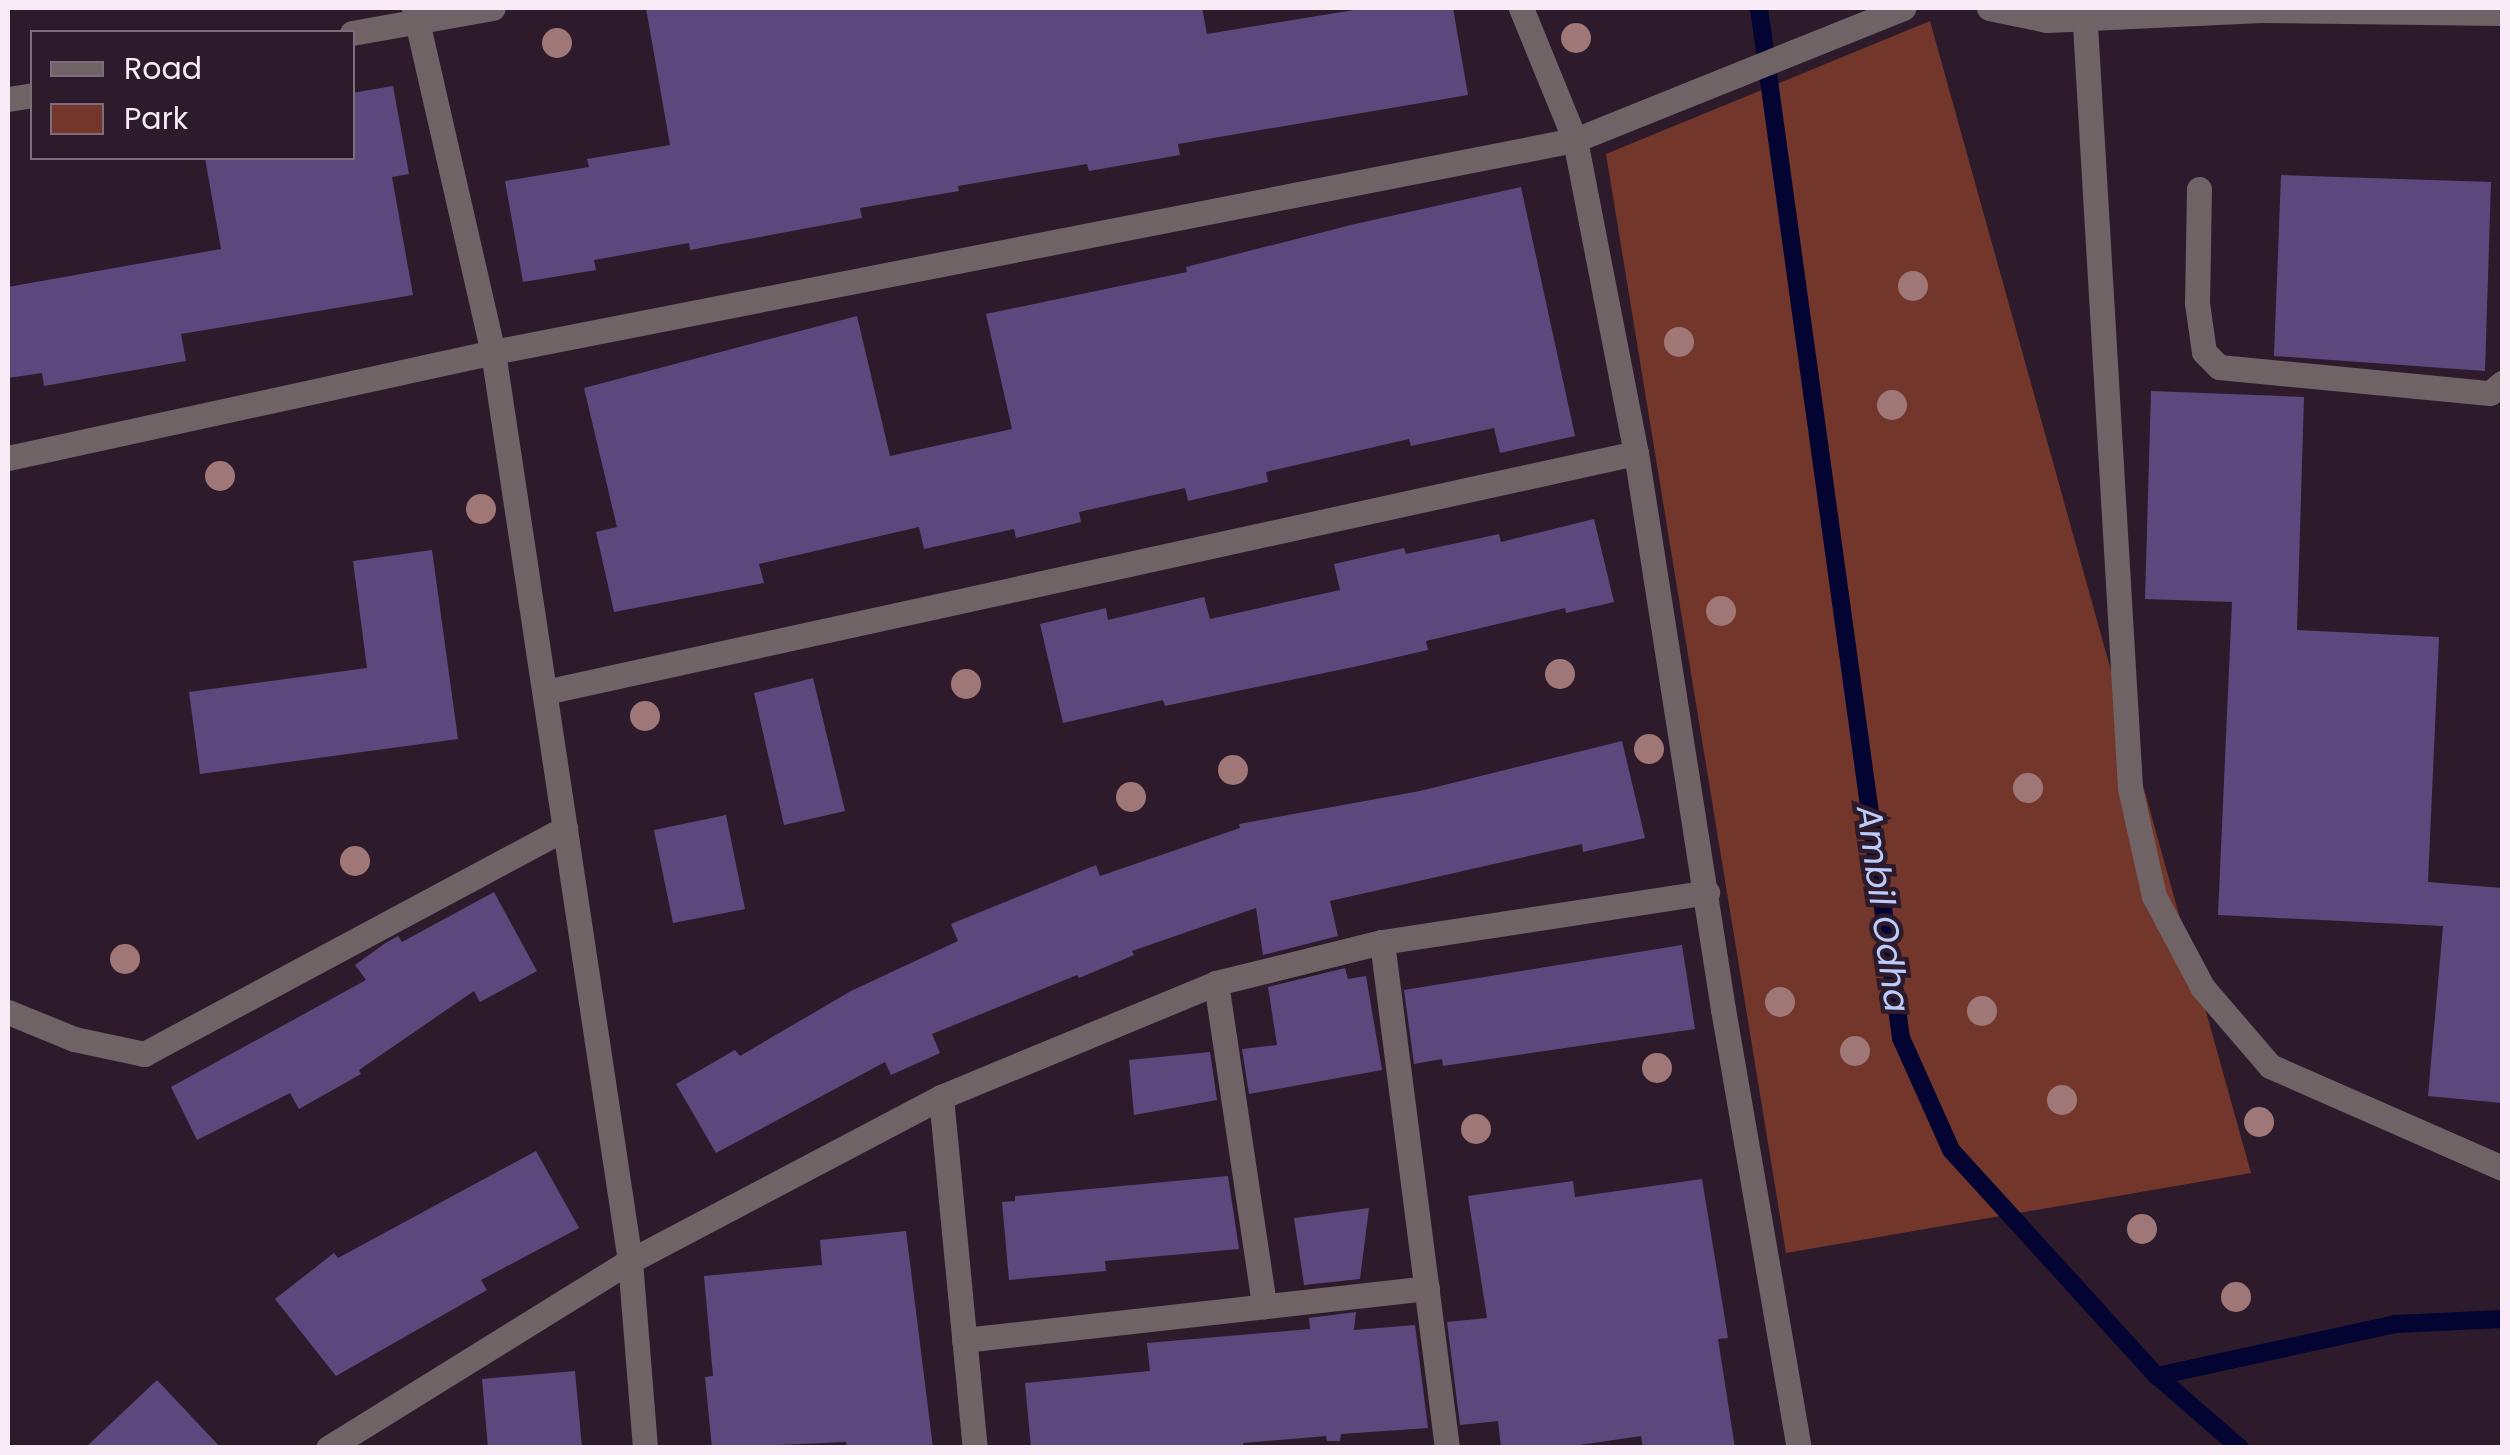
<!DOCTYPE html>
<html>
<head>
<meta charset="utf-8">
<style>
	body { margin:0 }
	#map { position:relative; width:2510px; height:1455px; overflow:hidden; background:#2d1b2b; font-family:Poppins,sans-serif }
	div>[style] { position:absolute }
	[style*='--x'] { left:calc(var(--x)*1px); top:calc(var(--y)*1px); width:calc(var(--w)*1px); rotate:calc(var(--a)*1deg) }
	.green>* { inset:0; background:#72362b }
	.stream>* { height:18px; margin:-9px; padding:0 9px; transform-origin:9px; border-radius:9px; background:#040433 }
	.building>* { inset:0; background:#5d487e }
	.minor>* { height:25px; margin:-12.5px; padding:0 12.5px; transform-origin:12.5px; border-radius:12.5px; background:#706366 }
	.trees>* { width:30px; height:30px; margin:-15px; border-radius:50%; background:#a07777 }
	span { translate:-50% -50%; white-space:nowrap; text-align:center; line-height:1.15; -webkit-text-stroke:9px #2d1b2b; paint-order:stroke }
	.water-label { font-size:35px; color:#bbcbfc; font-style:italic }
	.frame { position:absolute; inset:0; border:10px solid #f8ebf6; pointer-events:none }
	.legend { position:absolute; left:30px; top:30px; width:325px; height:130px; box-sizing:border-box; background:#2d1b2b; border:2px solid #7e6e7c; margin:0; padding:12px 18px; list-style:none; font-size:30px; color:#f8ebf6 }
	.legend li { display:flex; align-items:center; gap:20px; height:50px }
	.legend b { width:50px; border:2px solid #7e6e7c }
</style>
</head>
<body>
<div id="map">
	<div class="green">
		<div style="clip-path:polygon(1930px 21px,2251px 1173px,1786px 1253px,1606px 154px)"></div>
	</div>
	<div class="stream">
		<div style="--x:1759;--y:8;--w:1040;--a:82.15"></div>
		<div style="--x:1901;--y:1038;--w:123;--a:65.9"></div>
		<div style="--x:1951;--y:1150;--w:306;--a:47.7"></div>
		<div style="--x:2157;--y:1376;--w:110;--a:40.9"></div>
		<div style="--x:2157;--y:1376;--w:244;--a:-12.3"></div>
		<div style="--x:2395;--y:1324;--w:107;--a:-2.7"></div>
	</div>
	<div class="building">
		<div style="clip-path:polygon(646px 8px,1202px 8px,1207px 34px,1366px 8px,1453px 8px,1468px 95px,1178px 144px,1180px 155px,1089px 171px,1087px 164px,958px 186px,959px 191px,860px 208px,862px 218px,690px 250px,689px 243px,594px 260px,596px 270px,523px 282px,505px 181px,589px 167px,587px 159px,670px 145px)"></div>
		<div style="clip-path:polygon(393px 86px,409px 174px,392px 177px,413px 295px,181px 334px,186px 361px,44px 386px,42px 373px,8px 378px,8px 287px,221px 249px,205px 158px,352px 158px,352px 93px)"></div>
		<div style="clip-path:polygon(2281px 175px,2491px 182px,2485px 371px,2274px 356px)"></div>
		<div style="clip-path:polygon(1521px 187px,1575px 436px,1500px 453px,1494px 428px,1411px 446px,1409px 439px,1266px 472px,1268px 482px,1188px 501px,1185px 488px,1079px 512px,1081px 522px,1016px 538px,1014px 529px,924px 549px,919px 527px,759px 564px,764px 583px,614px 612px,596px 532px,617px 527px,584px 388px,857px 316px,890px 456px,1012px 429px,986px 314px,1187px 272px,1186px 267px,1355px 224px)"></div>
		<div style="clip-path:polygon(2151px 391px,2304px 397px,2297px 630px,2439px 637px,2428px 882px,2502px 888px,2502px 1103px,2428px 1096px,2443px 926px,2218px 915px,2232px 602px,2145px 599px)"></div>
		<div style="clip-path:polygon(1594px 519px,1614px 602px,1566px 613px,1565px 608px,1426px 641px,1428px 650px,1358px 666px,1165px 706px,1163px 700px,1063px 723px,1040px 624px,1106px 608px,1108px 620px,1204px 597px,1210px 619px,1340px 590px,1334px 564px,1404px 548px,1406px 554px,1499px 534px,1501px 542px)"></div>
		<div style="clip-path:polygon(432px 550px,458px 739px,200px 774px,189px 692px,367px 668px,353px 561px)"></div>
		<div style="clip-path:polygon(813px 678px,845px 811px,784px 825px,754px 693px)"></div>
		<div style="clip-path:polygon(1622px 741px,1645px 838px,1583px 852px,1582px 844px,1330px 901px,1338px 936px,1263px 955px,1256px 908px,1132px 951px,1134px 955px,1079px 978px,1077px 975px,932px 1034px,940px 1053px,891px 1075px,885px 1062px,716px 1153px,676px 1084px,735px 1050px,740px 1056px,851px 991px,958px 941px,951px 924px,1096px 865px,1100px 876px,1240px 828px,1239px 824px,1420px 791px)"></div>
		<div style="clip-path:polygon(726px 815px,745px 909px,673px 923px,654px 830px)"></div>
		<div style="clip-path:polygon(494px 892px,537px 971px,480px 1002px,474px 991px,359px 1070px,361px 1074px,299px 1109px,290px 1093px,197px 1140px,171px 1087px,366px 980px,355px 965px,384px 944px,398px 936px,402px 942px)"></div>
		<div style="clip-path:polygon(1682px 945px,1695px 1029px,1443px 1066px,1442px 1059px,1414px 1064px,1404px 990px)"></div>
		<div style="clip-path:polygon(1345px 968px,1348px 979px,1366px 976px,1382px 1070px,1249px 1094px,1242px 1049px,1277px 1045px,1268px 987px)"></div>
		<div style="clip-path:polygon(1210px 1052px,1217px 1100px,1134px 1115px,1129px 1060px)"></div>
		<div style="clip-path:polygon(536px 1151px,579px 1228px,481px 1280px,487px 1290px,336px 1376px,275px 1299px,334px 1253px,338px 1258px)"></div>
		<div style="clip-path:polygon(1228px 1176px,1239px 1249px,1105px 1261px,1106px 1271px,1009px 1280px,1002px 1202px,1015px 1201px,1015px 1196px)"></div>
		<div style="clip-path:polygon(1702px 1179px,1728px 1338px,1718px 1339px,1735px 1448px,1643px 1448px,1641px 1436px,1559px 1448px,1501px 1448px,1498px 1421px,1460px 1425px,1447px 1322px,1487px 1318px,1468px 1196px,1573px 1181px,1575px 1197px)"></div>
		<div style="clip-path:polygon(1369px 1208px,1360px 1279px,1304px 1285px,1294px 1218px)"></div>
		<div style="clip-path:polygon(906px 1231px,933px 1448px,847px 1448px,846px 1442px,712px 1448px,705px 1377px,713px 1376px,704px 1276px,822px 1265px,820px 1240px)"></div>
		<div style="clip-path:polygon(1356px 1312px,1354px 1330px,1415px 1325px,1428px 1428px,1341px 1434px,1340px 1441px,1327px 1441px,1326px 1436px,1243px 1443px,1244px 1448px,1031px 1448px,1025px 1383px,1150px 1371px,1147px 1343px,1310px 1329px,1309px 1318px)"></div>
		<div style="clip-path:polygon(575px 1371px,582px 1448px,488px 1448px,482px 1379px)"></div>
		<div style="clip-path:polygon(157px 1380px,221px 1448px,85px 1448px)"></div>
	</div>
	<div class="minor">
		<div style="--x:414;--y:8;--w:353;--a:77.1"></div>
		<div style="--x:493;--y:352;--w:919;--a:81.43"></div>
		<div style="--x:630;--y:1261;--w:188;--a:85.4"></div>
		<div style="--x:1521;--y:8;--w:143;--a:67.8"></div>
		<div style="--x:1575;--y:140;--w:319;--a:79"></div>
		<div style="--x:1636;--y:453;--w:563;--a:81.11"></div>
		<div style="--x:1723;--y:1009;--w:446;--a:80.2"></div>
		<div style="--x:1989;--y:8;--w:59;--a:11.7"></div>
		<div style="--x:2047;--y:20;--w:214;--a:-2.7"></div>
		<div style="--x:2261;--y:10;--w:241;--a:0.7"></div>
		<div style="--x:2084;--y:8;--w:781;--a:86.62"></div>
		<div style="--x:2130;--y:788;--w:111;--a:77.5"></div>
		<div style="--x:2154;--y:896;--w:104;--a:62"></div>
		<div style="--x:2203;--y:988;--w:103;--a:49.3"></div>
		<div style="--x:2270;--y:1066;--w:253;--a:23.7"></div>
		<div style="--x:352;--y:33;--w:143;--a:-10.1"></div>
		<div style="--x:8;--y:99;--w:24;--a:-9"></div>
		<div style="--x:2199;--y:189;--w:114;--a:91"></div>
		<div style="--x:2197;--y:303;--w:49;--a:81.9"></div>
		<div style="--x:2204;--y:352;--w:21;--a:45"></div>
		<div style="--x:2219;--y:367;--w:272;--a:5.5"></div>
		<div style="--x:2490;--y:393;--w:16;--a:-40"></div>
		<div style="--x:8;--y:458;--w:496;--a:-12.3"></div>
		<div style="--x:493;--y:352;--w:1103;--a:-11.09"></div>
		<div style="--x:1575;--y:140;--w:354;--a:-21.9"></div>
		<div style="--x:545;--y:692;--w:1117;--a:-12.36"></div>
		<div style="--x:1382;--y:942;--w:510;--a:82.68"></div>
		<div style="--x:1216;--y:983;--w:327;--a:81.5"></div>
		<div style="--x:8;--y:1012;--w:71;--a:22.2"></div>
		<div style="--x:74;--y:1039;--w:72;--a:12.1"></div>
		<div style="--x:144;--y:1054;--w:478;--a:-28.2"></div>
		<div style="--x:941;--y:1097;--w:353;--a:84.5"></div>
		<div style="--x:964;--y:1340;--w:466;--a:-6.4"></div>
		<div style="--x:328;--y:1448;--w:355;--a:-31.8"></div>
		<div style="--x:630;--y:1261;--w:352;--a:-27.8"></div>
		<div style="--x:941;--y:1097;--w:298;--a:-22.5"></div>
		<div style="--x:1216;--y:983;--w:171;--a:-13.9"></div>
		<div style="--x:1382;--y:942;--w:329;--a:-8.7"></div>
	</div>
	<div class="trees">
		<div style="left:1576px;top:38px"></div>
		<div style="left:557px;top:43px"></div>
		<div style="left:1913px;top:286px"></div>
		<div style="left:1679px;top:342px"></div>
		<div style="left:1892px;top:405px"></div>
		<div style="left:220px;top:476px"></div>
		<div style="left:481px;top:509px"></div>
		<div style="left:1721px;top:611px"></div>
		<div style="left:1560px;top:674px"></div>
		<div style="left:966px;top:684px"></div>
		<div style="left:645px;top:716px"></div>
		<div style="left:1649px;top:749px"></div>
		<div style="left:1233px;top:770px"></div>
		<div style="left:2028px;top:788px"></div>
		<div style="left:1131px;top:797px"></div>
		<div style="left:355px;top:861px"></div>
		<div style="left:125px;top:959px"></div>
		<div style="left:1780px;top:1002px"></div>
		<div style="left:1982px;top:1011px"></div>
		<div style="left:1855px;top:1051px"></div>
		<div style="left:1657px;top:1068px"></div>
		<div style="left:2062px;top:1100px"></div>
		<div style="left:2259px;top:1122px"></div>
		<div style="left:1476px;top:1129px"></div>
		<div style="left:2142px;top:1229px"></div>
		<div style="left:2236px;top:1297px"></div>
	</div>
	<div class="water-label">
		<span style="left:1883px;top:909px;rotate:82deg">Ambil Odha</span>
	</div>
	<div class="frame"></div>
	<ul class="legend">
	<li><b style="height:12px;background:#706366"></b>Road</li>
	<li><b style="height:28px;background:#72362b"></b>Park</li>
	</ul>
</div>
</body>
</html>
